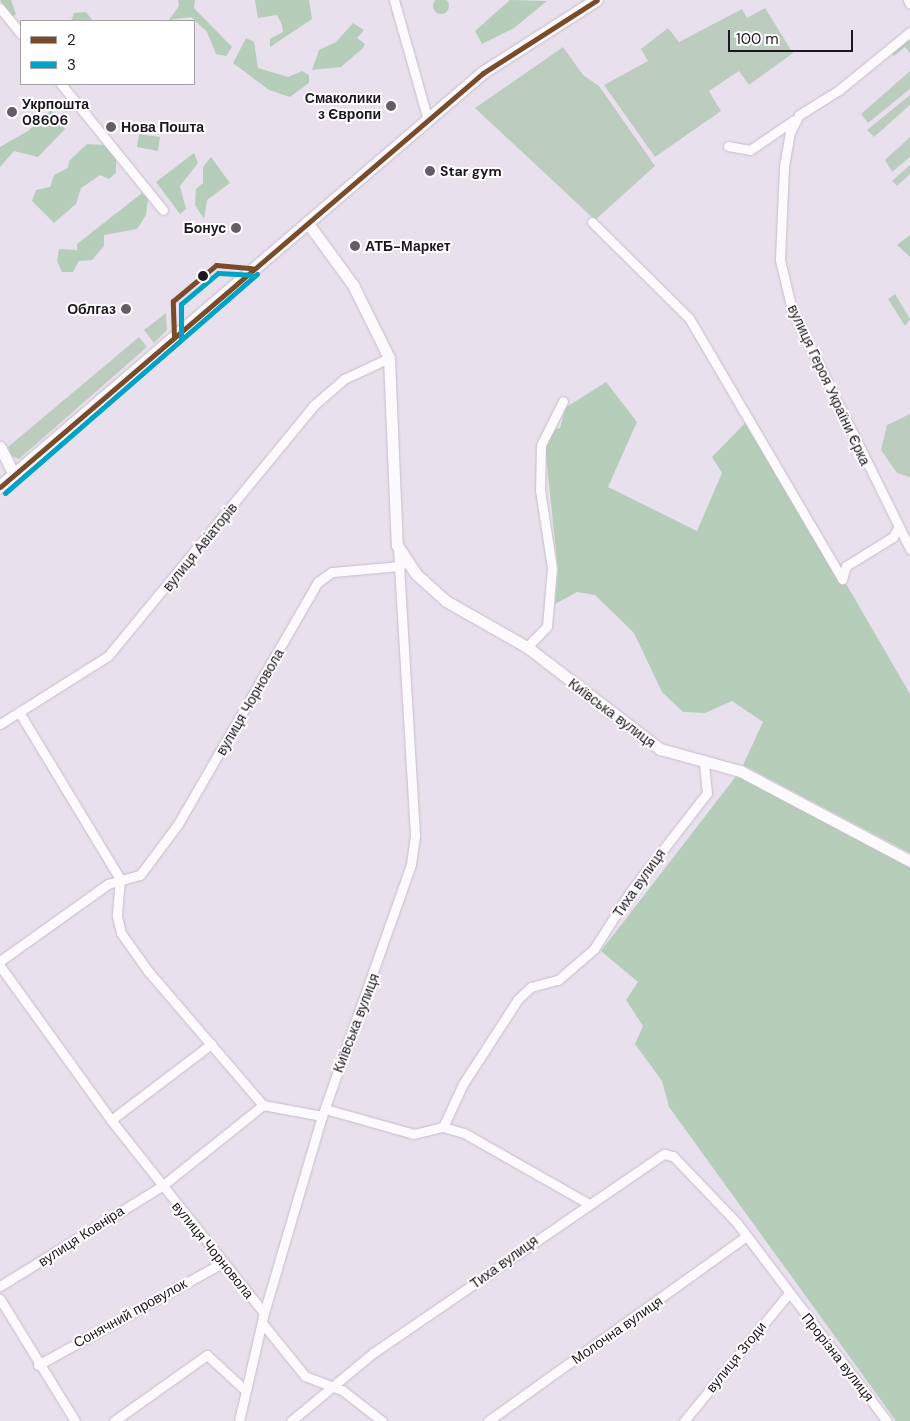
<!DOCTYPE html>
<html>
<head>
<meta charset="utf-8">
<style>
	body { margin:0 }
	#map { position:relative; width:910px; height:1421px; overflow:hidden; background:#e9e0ee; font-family:"DM Sans",sans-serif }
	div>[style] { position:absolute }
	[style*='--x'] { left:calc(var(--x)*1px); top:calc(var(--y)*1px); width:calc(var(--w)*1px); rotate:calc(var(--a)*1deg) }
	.green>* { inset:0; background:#bccdc0 }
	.forest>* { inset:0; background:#b6cdba }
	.round { border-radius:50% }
	.roads { filter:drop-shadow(0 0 1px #c4bec8) drop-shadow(0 0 1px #c4bec8) }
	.minor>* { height:9px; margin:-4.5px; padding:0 4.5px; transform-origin:4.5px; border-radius:4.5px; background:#fcfafc }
	.tertiary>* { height:11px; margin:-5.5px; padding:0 5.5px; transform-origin:5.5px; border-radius:5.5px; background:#fcfafc }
	.secondary>* { height:12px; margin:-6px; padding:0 6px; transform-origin:6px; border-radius:6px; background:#fcfafc }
	.bus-1>* { height:5px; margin:-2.5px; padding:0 2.5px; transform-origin:2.5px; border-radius:2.5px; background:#7a4b2a }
	.bus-2>* { height:5px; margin:-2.5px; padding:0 2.5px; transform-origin:2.5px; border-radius:2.5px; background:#01a2c5 }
	.dots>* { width:14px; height:14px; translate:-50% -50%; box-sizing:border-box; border:2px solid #fff; border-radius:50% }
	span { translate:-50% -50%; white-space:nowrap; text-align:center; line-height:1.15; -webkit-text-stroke:4px #fff; paint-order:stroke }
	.poi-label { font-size:14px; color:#1d1720; font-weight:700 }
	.right { translate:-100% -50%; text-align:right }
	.left { translate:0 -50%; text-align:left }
	.street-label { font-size:14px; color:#1d1720 }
	.legend { position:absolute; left:20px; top:20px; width:175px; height:65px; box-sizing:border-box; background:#fff; border:1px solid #a5a2a6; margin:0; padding:6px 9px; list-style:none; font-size:15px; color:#1d1720 }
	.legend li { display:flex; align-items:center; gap:10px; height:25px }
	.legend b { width:25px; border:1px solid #a5a2a6 }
	.scale { position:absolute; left:728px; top:30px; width:125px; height:22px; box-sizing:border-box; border:2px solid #1d1720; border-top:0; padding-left:6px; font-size:15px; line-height:18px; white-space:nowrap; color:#1d1720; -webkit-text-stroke:4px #fff; paint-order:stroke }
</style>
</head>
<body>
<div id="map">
	<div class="green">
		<div style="clip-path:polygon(765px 8px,793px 53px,749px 85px,739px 71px,709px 91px,721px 111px,655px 157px,604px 85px,648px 61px,641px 49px,668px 28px,679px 42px,742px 9px,747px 18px)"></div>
		<div style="clip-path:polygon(910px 35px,910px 53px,905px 47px,894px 56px,890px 52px)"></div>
		<div style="clip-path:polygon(563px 47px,583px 75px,599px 86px,655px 166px,595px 220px,475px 108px)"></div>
		<div style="clip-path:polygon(910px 71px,910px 89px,868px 123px,861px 114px)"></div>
		<div style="clip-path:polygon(910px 95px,910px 105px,874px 137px,867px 130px)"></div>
		<div style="clip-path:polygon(910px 137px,910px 157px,892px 172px,885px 160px)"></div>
		<div style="clip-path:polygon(910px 165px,910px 174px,897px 186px,892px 181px)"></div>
		<div style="clip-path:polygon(895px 294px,910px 319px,905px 326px,888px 299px)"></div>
		<div style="clip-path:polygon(166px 313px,167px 330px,154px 343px,144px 330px)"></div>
		<div style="clip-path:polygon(139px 337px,147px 347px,19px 459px,12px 456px,8px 447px)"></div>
		<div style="clip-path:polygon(910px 414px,910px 477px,909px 477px,897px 473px,881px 450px,887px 425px)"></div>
	</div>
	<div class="forest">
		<div class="round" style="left:433px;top:-2px;width:16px;height:16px"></div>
		<div style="clip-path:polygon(0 0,11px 0,16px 14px,11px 18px)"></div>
		<div style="clip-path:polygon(178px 0,195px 0,194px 8px,232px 47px,226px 56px,216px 54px,207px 32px,191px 17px,169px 20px,179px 6px)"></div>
		<div style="clip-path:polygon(255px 0,309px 0,312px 19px,270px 47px,270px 39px,283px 32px,282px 25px,277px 15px,258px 18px)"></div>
		<div style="clip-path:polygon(510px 0,547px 1px,514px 28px,482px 44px,475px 31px)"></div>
		<div style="clip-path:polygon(86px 12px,93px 21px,71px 21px,74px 13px)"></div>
		<div style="clip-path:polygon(353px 23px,364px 30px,357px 38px,365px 44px,363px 48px,341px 67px,312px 70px,319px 50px,336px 42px)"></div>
		<div style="clip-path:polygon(246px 38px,254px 42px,258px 68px,288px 77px,302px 71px,309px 75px,309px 83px,290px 97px,269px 90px,233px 63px)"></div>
		<div style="clip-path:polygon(51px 110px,65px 129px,38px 157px,14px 151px,0 167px,0 147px,28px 131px)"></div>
		<div style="clip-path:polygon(139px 134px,160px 137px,158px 151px,137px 147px)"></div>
		<div style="clip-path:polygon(87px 144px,104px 145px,116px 159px,116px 173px,109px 179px,100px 175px,81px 188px,76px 204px,54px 223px,32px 201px,36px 190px,50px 187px,54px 175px,68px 168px,69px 161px)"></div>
		<div style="clip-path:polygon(194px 153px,198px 163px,180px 186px,186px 209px,180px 214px,156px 182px)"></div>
		<div style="clip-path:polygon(211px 157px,230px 183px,207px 200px,204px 219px,195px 205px,196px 189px,203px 183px,203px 167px)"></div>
		<div style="clip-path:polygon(142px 193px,148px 199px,146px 215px,137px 229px,104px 235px,104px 246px,92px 260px,79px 261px,73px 272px,62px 272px,57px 261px,59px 249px,77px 250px,77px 244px)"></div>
		<div style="clip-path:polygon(910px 235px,910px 257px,897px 245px)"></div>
		<div style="clip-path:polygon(606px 382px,637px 422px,608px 487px,697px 531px,722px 473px,712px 457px,750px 418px,910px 694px,910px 853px,743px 765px,763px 722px,732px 701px,705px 713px,683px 712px,662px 692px,634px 633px,595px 595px,577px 592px,555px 604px,558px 570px,545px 446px,552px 430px,560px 428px,565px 408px)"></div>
		<div style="clip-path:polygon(740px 771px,910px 862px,910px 1421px,896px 1421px,669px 1107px,662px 1081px,635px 1044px,643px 1026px,626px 1000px,638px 982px,601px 951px)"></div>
	</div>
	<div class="roads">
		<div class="minor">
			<div style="--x:394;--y:0;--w:125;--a:74.2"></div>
			<div style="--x:908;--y:0;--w:4;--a:63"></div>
			<div style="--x:0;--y:8;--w:33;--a:51"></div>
			<div style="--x:910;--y:32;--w:92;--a:140.8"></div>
			<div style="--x:839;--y:90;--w:47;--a:148"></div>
			<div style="--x:799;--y:115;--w:19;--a:118"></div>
			<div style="--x:790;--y:132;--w:36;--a:100"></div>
			<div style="--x:784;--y:167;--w:93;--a:92.5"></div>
			<div style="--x:780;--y:260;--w:51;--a:76.5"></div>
			<div style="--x:792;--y:310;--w:267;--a:63.7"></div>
			<div style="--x:61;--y:84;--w:162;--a:51"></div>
			<div style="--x:728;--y:146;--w:22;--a:10"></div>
			<div style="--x:750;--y:150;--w:53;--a:-34.3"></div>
			<div style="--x:592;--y:222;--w:136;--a:44.7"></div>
			<div style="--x:689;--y:318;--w:303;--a:59.6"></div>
			<div style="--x:842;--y:579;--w:14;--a:-73"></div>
			<div style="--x:846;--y:566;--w:55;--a:-31.7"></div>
			<div style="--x:893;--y:537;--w:10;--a:-61"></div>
			<div style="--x:527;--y:647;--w:29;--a:-46"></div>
			<div style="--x:547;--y:626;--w:58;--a:-85.1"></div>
			<div style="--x:552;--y:568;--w:79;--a:-98.7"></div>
			<div style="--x:540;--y:490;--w:45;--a:-88.7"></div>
			<div style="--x:541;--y:445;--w:49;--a:-63.4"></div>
			<div style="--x:19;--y:712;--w:195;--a:58.8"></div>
			<div style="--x:120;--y:879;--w:37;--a:95"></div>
			<div style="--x:117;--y:916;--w:17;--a:77"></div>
			<div style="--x:121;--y:933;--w:47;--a:54.6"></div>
			<div style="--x:148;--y:971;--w:177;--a:49.4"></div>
			<div style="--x:263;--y:1105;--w:60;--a:10.6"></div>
			<div style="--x:0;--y:724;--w:128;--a:-32.2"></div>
			<div style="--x:108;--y:656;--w:323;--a:-50.6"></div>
			<div style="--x:313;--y:406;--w:41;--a:-41.1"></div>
			<div style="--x:344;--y:379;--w:50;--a:-25"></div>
			<div style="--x:0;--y:961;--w:133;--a:-35.5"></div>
			<div style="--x:108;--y:884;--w:33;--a:-16"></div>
			<div style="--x:140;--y:875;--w:64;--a:-53.3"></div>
			<div style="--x:178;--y:824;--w:280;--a:-60"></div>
			<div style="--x:318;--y:582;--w:17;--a:-36"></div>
			<div style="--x:332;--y:572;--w:69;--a:-5"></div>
			<div style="--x:0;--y:966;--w:190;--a:54.2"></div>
			<div style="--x:111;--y:1120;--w:246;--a:51.6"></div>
			<div style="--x:325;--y:1109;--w:92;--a:15.7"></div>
			<div style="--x:414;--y:1134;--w:30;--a:-14"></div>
			<div style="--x:443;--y:1127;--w:22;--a:16"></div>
			<div style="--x:464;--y:1133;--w:142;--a:29.6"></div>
			<div style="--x:111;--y:1120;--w:126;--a:-37.2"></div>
			<div style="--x:443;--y:1127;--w:47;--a:-65.1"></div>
			<div style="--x:463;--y:1084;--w:101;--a:-57.1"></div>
			<div style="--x:518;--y:999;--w:18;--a:-43"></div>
			<div style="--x:531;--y:987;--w:28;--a:-15"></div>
			<div style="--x:558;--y:980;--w:48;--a:-40.7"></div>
			<div style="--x:594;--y:949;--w:67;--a:-57.7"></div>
			<div style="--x:630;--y:892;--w:125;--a:-52.1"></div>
			<div style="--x:707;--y:793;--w:28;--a:-96"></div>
			<div style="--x:0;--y:1286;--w:190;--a:-31.7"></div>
			<div style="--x:162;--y:1186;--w:129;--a:-38.7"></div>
			<div style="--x:0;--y:1299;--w:143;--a:58.4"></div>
			<div style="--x:263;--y:1324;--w:67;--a:51.1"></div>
			<div style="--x:305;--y:1376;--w:40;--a:21"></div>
			<div style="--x:342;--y:1390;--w:51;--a:37.8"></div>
			<div style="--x:38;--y:1365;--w:210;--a:-29"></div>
			<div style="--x:114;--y:1421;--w:114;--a:-35.4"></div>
			<div style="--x:207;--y:1355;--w:52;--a:42.6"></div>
			<div style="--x:239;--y:1421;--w:111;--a:-77"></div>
			<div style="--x:264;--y:1313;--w:205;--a:-73.6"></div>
			<div style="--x:322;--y:1116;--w:267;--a:-70.5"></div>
			<div style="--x:411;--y:864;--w:29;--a:-82"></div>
			<div style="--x:415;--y:835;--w:287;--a:-93.4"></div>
			<div style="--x:291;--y:1421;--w:107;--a:-39.7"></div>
			<div style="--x:373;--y:1353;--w:353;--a:-34.4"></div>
			<div style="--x:664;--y:1154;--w:9;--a:13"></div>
			<div style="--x:673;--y:1156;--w:93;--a:46.3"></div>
			<div style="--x:737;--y:1223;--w:248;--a:52.9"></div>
			<div style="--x:488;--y:1421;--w:316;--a:-35.6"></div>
			<div style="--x:684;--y:1421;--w:166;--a:-50.6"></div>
		</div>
		<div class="tertiary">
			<div style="--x:307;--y:222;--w:78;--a:53.9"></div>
			<div style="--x:353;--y:285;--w:81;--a:63.7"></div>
			<div style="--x:389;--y:358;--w:187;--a:87.6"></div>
			<div style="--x:397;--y:545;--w:35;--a:57"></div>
			<div style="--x:416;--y:574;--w:40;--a:42"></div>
			<div style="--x:446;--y:601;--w:93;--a:29.6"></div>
			<div style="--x:527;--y:647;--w:168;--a:37.5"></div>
			<div style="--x:660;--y:749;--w:83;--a:15.4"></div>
			<div style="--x:740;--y:771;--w:192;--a:27.9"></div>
			<div style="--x:0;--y:447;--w:30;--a:63"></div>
		</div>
		<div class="secondary">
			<div style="--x:0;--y:487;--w:636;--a:-40.6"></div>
			<div style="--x:483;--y:73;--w:135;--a:-32.6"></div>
		</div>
	</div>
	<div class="bus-1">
		<div style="--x:174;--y:337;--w:36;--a:-92"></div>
		<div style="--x:173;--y:301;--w:56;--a:-39.9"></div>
		<div style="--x:216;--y:265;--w:36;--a:5"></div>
		<div style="--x:0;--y:487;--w:636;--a:-40.6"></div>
		<div style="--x:483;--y:73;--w:135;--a:-32.6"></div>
	</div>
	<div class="bus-2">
		<div style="--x:181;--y:337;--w:33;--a:-90"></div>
		<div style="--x:181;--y:304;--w:48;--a:-40"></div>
		<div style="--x:218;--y:273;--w:33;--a:3"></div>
		<div style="--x:5;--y:493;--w:334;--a:-41"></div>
	</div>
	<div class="dots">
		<div style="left:391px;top:106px;background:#645d68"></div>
		<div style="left:12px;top:112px;background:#645d68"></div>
		<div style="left:111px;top:127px;background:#645d68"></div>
		<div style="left:430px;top:171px;background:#645d68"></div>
		<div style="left:236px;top:228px;background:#645d68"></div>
		<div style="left:355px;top:246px;background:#645d68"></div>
		<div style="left:203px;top:276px;background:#1d1720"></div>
		<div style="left:126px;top:309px;background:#645d68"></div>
	</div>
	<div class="poi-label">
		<span class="right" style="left:381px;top:106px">Смаколики<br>з Європи</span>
		<span class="left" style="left:22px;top:112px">Укрпошта<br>08606</span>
		<span class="left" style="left:121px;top:127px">Нова Пошта</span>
		<span class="left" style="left:440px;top:171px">Star gym</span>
		<span class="right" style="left:226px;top:228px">Бонус</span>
		<span class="left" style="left:365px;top:246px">АТБ-Маркет</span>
		<span class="right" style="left:116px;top:309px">Облгаз</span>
	</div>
	<div class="street-label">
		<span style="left:829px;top:385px;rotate:65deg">вулиця Героя України Єрка</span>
		<span style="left:200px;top:547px;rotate:-51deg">вулиця Авіаторів</span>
		<span style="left:250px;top:702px;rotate:-60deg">вулиця Чорновола</span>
		<span style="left:612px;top:713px;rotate:37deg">Київська вулиця</span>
		<span style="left:639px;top:883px;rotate:-55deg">Тиха вулиця</span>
		<span style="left:356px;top:1023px;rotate:-69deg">Київська вулиця</span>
		<span style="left:81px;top:1236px;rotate:-33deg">вулиця Ковніра</span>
		<span style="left:213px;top:1250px;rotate:51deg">вулиця Чорновола</span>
		<span style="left:504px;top:1262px;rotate:-36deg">Тиха вулиця</span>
		<span style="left:130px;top:1313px;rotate:-29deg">Сонячний провулок</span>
		<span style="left:617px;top:1330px;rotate:-35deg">Молочна вулиця</span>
		<span style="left:736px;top:1357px;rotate:-51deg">вулиця Згоди</span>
		<span style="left:838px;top:1357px;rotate:52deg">Прорізна вулиця</span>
	</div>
	<ul class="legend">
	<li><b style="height:6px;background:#7a4b2a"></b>2</li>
	<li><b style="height:6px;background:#01a2c5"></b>3</li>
	</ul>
	<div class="scale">100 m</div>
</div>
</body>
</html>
